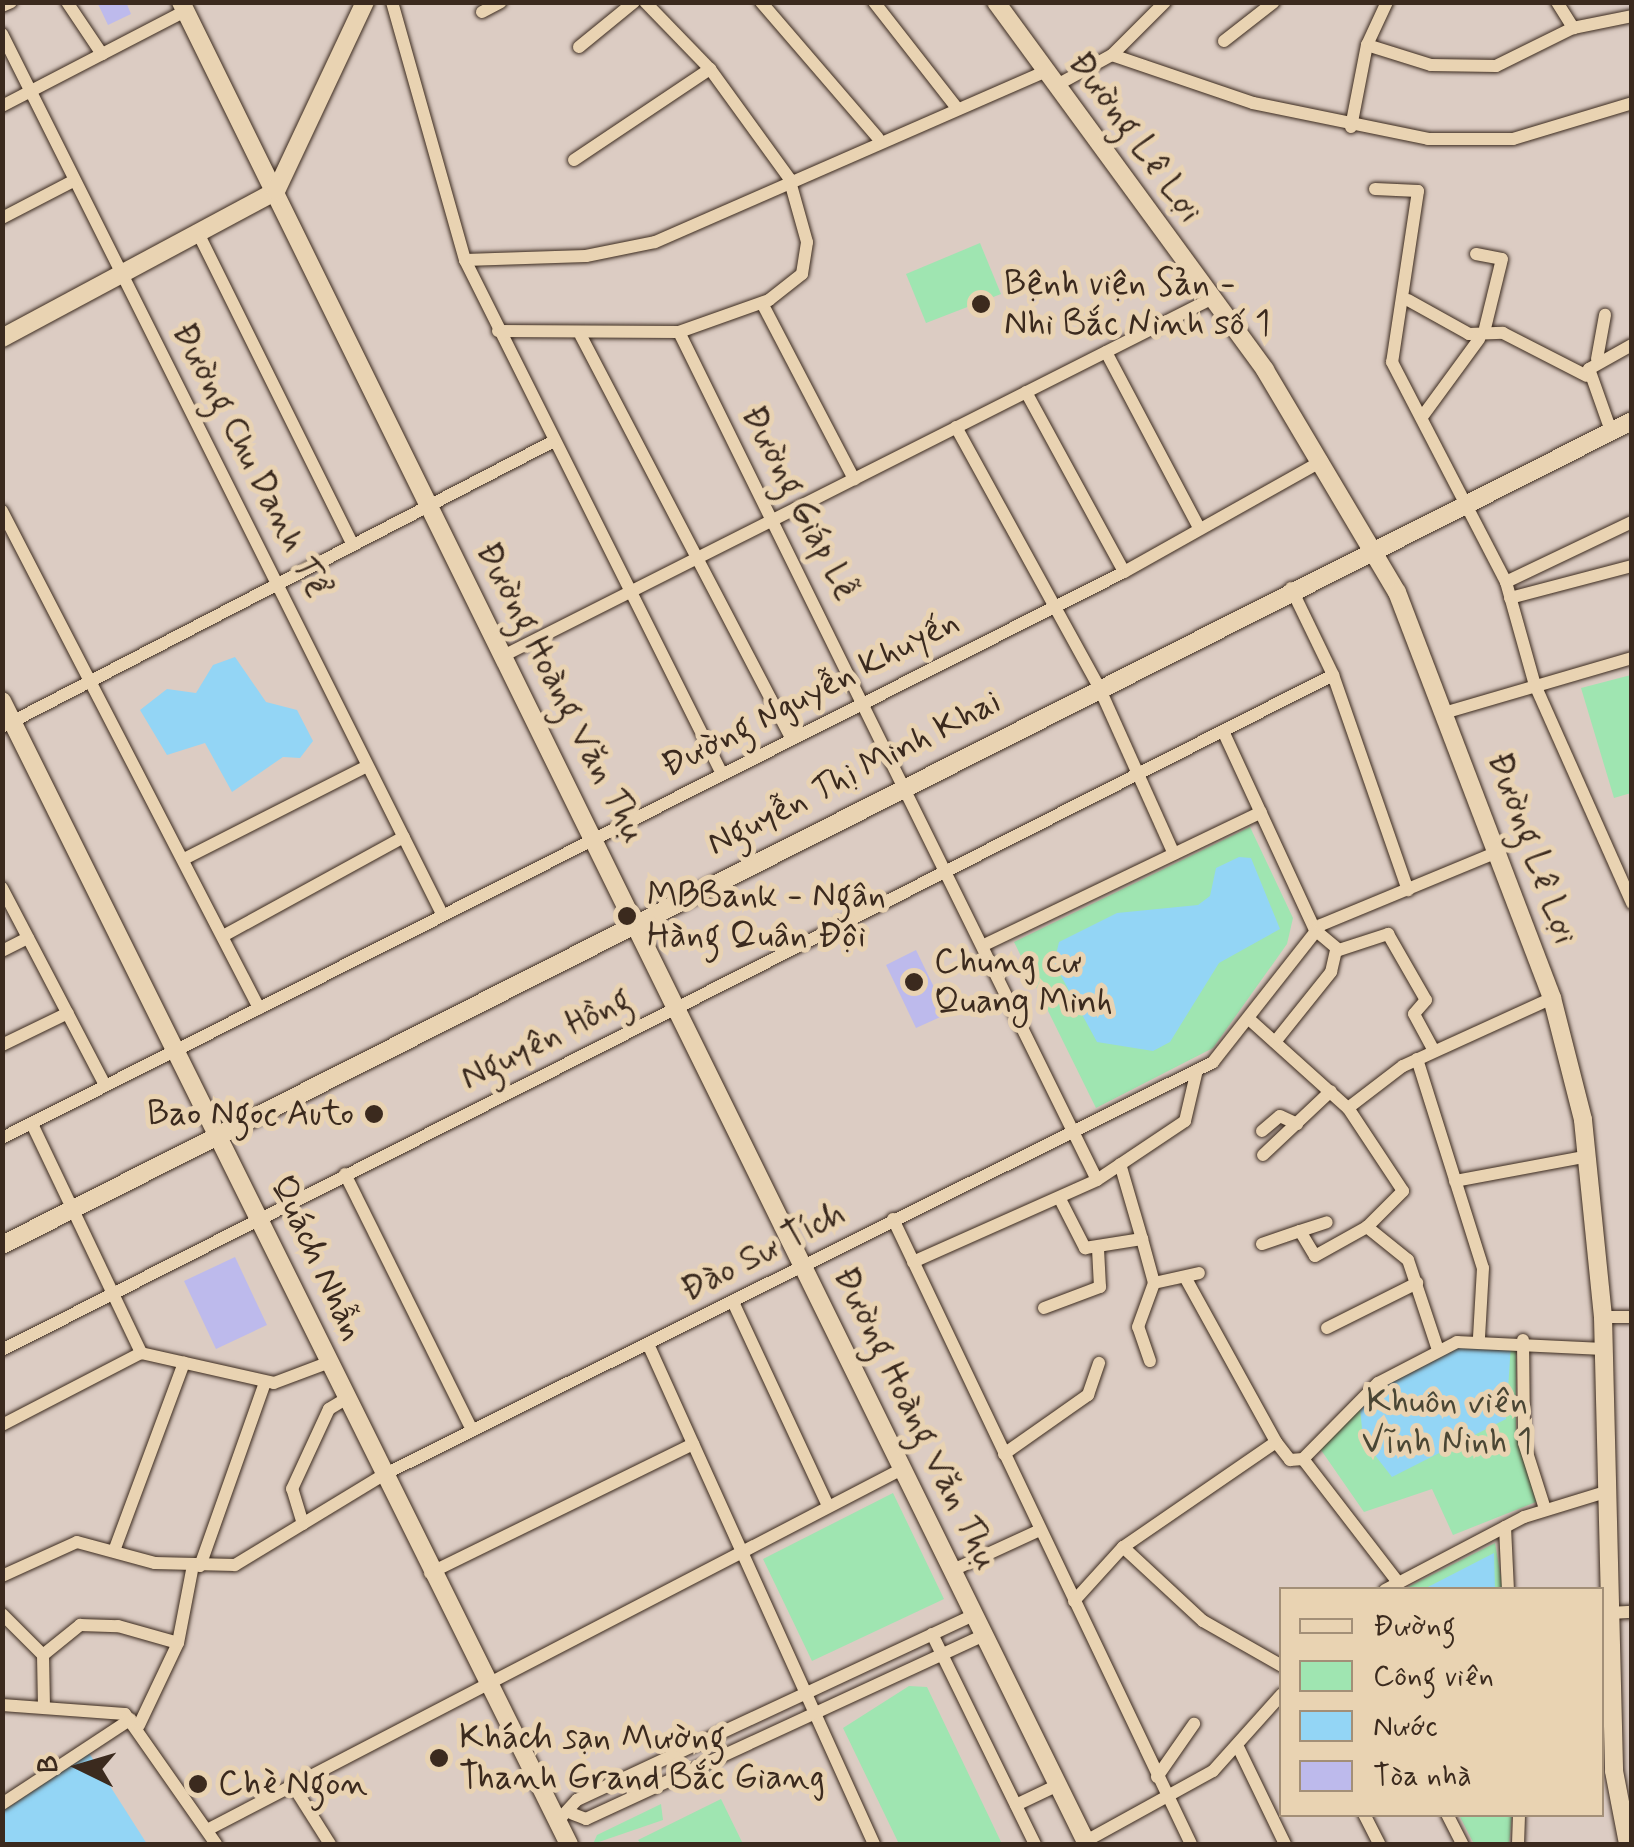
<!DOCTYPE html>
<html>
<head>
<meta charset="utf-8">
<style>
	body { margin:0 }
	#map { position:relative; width:1634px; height:1847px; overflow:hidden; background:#dcccc3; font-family:Mynerve,sans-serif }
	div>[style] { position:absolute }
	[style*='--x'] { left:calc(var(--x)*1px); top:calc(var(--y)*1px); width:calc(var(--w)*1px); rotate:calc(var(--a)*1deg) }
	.green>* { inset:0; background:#9fe5b1 }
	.water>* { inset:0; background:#93d5f5 }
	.building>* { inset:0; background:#bdbaec }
	.roads { filter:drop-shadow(0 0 2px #3b2a1e) drop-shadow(0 0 2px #3b2a1e) }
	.street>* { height:12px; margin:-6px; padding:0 6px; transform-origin:6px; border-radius:6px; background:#e9d3b2 }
	.secondary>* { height:18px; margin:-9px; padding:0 9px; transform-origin:9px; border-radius:9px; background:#e9d3b2 }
	.dots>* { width:28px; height:28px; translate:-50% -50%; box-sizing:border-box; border:5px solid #e9d3b2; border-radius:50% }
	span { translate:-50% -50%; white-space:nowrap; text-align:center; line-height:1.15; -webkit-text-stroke:10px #e9d3b2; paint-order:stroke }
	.street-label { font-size:35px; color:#3b2a1e }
	.poi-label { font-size:35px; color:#3b2a1e }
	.left { translate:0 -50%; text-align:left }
	.right { translate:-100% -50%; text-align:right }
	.park-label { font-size:35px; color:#4a4634 }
	.frame { position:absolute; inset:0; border:5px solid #3b2a1e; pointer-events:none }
	.legend { position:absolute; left:1279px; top:1587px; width:325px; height:230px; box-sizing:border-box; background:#e9d3b2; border:2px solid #a38f77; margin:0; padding:12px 18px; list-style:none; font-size:30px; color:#3b2a1e }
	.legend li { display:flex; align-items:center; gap:20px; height:50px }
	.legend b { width:50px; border:2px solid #a38f77 }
	.north { position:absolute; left:30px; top:1717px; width:100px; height:100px; -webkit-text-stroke:8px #e9d3b2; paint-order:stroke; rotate:275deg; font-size:28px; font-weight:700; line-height:40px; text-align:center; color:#3b2a1e }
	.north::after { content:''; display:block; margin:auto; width:35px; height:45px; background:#3b2a1e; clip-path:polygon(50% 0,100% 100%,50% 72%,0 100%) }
</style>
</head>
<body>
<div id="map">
	<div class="green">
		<div style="clip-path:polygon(980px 243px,1001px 294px,926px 323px,906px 274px)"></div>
		<div style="clip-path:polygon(1631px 675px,1631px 793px,1614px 798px,1581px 688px)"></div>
		<div style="clip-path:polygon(1250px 827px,1293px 918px,1287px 944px,1213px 1048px,1096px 1108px,1014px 942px)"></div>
		<div style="clip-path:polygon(1516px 1342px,1516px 1432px,1536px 1502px,1453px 1535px,1432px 1489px,1364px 1512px,1321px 1450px,1365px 1398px)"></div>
		<div style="clip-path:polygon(893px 1493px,944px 1599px,812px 1661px,763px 1559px)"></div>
		<div style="clip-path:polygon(1495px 1543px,1503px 1589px,1402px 1590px)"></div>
		<div style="clip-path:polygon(909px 1686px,927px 1687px,1002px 1844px,899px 1844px,843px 1728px)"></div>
		<div style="clip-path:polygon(721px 1799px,743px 1844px,641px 1844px,638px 1840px)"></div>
		<div style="clip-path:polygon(661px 1804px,663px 1820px,593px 1844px,597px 1835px)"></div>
		<div style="clip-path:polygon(1459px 1815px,1512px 1815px,1509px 1844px,1474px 1844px)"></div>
	</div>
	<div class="water">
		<div style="clip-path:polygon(235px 657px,266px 702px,297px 710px,313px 741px,300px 758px,283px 757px,232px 792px,205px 743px,167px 755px,140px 710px,167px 689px,196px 693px,213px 665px)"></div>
		<div style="clip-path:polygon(1239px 857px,1251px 858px,1280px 929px,1219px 963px,1170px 1042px,1153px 1051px,1097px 1042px,1054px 963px,1059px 942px,1117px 913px,1198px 905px,1210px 896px,1216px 868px)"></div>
		<div style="clip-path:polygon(1469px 1344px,1511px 1344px,1506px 1419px,1392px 1477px,1363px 1440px,1360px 1407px,1415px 1363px)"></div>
		<div style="clip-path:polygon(1494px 1553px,1495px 1589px,1424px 1589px)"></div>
		<div style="clip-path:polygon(89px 1753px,147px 1844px,3px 1844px,3px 1811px)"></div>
	</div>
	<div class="building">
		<div style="clip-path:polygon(97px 2px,126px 2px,131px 14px,108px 25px)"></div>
		<div style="clip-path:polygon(916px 950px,947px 1014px,916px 1028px,886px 965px)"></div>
		<div style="clip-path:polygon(235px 1257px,267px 1325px,216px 1349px,184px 1281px)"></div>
	</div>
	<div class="roads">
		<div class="street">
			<div style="--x:67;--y:2;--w:63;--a:56.1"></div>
			<div style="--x:392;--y:2;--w:268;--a:74.2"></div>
			<div style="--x:465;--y:260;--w:572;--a:63.43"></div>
			<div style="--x:761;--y:2;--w:179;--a:49.3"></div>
			<div style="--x:874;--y:2;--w:133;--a:52"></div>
			<div style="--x:1557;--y:2;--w:31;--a:58"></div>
			<div style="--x:1573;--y:28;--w:60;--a:-11.5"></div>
			<div style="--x:2;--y:6;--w:10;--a:-24"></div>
			<div style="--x:482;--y:12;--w:21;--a:-28"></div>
			<div style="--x:2;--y:34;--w:984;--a:63.43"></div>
			<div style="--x:1224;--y:41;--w:63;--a:-38"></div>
			<div style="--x:1367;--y:45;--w:67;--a:17.4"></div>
			<div style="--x:1431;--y:65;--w:65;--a:0.9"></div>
			<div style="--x:1496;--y:66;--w:86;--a:-26.3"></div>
			<div style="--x:579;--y:47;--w:71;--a:-39.3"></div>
			<div style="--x:1112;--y:55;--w:149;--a:18.8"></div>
			<div style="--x:1253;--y:103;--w:179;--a:11.6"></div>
			<div style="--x:1428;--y:139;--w:85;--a:0"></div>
			<div style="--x:1513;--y:139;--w:124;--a:-16.8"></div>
			<div style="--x:1057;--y:85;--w:63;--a:-28.6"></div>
			<div style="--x:1112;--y:55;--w:75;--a:-45"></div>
			<div style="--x:2;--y:106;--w:206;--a:-27.4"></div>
			<div style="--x:1351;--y:127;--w:84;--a:-79"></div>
			<div style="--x:1367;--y:45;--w:47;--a:-65.1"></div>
			<div style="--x:574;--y:160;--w:164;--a:-33.8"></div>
			<div style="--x:1375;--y:189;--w:43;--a:2.7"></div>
			<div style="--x:1418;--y:191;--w:173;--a:98.6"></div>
			<div style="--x:1392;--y:362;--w:248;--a:62.6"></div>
			<div style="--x:1506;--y:582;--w:107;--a:74.3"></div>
			<div style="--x:1535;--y:685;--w:239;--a:66"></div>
			<div style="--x:2;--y:218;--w:80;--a:-27.5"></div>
			<div style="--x:198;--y:233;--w:348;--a:63.6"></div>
			<div style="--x:1476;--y:254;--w:26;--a:11"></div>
			<div style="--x:1502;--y:259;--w:71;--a:103.8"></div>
			<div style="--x:465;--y:260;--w:121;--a:-1.9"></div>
			<div style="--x:586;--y:256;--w:70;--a:-11.5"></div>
			<div style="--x:655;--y:242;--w:428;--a:-23.6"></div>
			<div style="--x:1408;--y:300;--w:70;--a:29.1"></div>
			<div style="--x:1469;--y:334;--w:34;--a:-2"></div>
			<div style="--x:1503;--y:333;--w:94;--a:27.1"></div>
			<div style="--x:762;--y:303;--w:199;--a:62.4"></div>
			<div style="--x:498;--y:331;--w:181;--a:0.3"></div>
			<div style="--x:679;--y:332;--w:96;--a:-19.6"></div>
			<div style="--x:769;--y:300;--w:42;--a:-38.2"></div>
			<div style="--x:802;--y:274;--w:32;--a:-81"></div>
			<div style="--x:807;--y:242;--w:66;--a:-105.7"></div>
			<div style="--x:789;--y:178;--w:135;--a:-125.9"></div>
			<div style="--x:710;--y:69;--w:93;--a:-134.1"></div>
			<div style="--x:679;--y:332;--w:945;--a:63.76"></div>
			<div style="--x:1097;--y:1180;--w:106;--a:-33.8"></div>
			<div style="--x:1185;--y:1121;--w:52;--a:-76.8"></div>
			<div style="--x:581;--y:336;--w:450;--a:62.4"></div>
			<div style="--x:1106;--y:352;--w:199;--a:62.1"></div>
			<div style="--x:1597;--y:359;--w:45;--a:-79.7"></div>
			<div style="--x:1026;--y:392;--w:205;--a:61.4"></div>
			<div style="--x:1422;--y:417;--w:97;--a:-53.8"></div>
			<div style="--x:956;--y:427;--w:294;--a:61.2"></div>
			<div style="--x:1098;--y:685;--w:185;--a:65.8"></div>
			<div style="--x:1611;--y:431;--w:66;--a:-109.5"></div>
			<div style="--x:1589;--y:369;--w:49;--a:-29.2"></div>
			<div style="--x:2;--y:511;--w:560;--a:62.66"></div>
			<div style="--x:1506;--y:582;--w:140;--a:-25.5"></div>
			<div style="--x:1291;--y:588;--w:97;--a:64.2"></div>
			<div style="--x:1333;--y:675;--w:228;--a:70.8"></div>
			<div style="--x:1510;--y:598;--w:126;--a:-14.7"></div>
			<div style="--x:505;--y:655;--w:793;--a:-26.76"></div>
			<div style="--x:1447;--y:712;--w:193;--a:-16.3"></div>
			<div style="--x:2;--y:727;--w:619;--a:-27.39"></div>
			<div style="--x:1223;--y:731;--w:219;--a:65.2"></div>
			<div style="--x:1315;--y:930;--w:31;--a:40"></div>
			<div style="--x:1339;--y:950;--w:52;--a:-18.1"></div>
			<div style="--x:1388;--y:934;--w:76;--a:60.1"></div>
			<div style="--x:1426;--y:1000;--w:18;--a:131"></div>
			<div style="--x:1414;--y:1014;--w:42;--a:61.6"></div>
			<div style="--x:184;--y:859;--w:205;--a:-26.9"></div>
			<div style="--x:2;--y:888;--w:222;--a:62.4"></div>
			<div style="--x:223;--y:936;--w:206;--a:-28.7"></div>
			<div style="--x:984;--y:945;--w:307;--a:-25.6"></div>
			<div style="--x:2;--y:951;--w:29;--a:-27"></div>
			<div style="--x:1249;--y:1019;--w:133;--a:42"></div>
			<div style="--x:1275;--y:1042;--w:90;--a:-51.3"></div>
			<div style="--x:1331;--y:972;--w:23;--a:-77"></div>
			<div style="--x:2;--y:1045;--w:73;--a:-25.9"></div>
			<div style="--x:1417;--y:1059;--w:219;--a:72.5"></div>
			<div style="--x:1483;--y:1268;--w:70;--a:93.3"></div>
			<div style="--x:32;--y:1124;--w:254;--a:64.5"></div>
			<div style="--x:1262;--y:1131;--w:23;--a:-40"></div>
			<div style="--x:1280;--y:1116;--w:19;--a:25"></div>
			<div style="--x:2;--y:1138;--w:1257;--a:-26.77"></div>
			<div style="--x:1124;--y:572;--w:227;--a:-29.3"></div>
			<div style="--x:1263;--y:1155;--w:93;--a:-43.3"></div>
			<div style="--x:345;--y:1174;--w:286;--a:63.6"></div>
			<div style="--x:1455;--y:1181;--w:135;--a:-10.6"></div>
			<div style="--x:1062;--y:1203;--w:51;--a:62.9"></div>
			<div style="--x:1085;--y:1248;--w:58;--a:-9"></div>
			<div style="--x:1142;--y:1239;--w:78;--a:-106.3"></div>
			<div style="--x:893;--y:1219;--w:692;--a:64.51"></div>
			<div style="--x:1300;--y:1231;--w:28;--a:-18"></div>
			<div style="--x:1142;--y:1239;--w:46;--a:74.7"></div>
			<div style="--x:1154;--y:1283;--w:46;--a:-12.5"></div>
			<div style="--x:1262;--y:1244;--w:40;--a:-18.9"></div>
			<div style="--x:1300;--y:1231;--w:29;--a:59"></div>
			<div style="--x:1315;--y:1256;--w:60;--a:-29.1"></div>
			<div style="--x:913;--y:1262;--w:201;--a:-24"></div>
			<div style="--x:1185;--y:1277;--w:188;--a:61.1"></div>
			<div style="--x:1276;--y:1442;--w:23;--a:52"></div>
			<div style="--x:1290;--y:1460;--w:13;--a:-4"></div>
			<div style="--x:1303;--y:1459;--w:154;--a:52.4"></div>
			<div style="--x:733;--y:1302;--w:225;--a:65"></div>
			<div style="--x:1044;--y:1308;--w:60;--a:-20.6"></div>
			<div style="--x:1100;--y:1287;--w:38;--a:-93"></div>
			<div style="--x:1603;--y:1317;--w:29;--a:0"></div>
			<div style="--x:1327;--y:1328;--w:101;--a:-26.6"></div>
			<div style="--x:1523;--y:1340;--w:103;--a:89.4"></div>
			<div style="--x:1524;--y:1443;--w:69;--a:72.3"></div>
			<div style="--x:648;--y:1344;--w:549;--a:65.68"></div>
			<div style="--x:2;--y:1350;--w:1492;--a:-26.89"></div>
			<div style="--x:1438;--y:1350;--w:95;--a:-108.4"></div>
			<div style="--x:1408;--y:1260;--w:53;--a:-141.2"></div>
			<div style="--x:1367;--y:1227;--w:51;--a:-45"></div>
			<div style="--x:1403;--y:1191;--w:100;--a:-123.5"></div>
			<div style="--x:1348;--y:1108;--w:69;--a:-37.4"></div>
			<div style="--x:1403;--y:1066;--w:164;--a:-24.5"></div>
			<div style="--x:1150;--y:1361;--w:36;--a:-109"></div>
			<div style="--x:1138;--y:1327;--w:47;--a:-70"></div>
			<div style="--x:2;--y:1425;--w:157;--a:-27.4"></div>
			<div style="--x:141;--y:1353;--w:136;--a:12.7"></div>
			<div style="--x:274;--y:1383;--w:60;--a:-20.6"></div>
			<div style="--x:1276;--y:1442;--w:186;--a:145.5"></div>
			<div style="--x:1123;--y:1547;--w:109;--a:42.8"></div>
			<div style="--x:1203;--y:1621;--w:91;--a:29.7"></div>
			<div style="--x:1004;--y:1454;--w:103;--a:-35.1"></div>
			<div style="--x:1088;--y:1395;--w:34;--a:-71"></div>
			<div style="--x:1303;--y:1459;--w:107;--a:-45.4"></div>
			<div style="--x:1378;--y:1383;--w:89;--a:-27.4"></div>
			<div style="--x:1457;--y:1342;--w:146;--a:2.7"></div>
			<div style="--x:303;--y:1524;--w:37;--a:-107"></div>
			<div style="--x:292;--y:1489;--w:88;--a:-65.2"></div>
			<div style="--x:329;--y:1409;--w:21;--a:-31"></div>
			<div style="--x:1505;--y:1527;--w:63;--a:87.3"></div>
			<div style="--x:114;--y:1551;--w:201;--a:-69.6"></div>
			<div style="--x:200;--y:1566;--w:195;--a:-70.5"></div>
			<div style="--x:953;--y:1570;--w:96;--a:-24.7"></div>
			<div style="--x:430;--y:1573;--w:293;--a:-26.1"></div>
			<div style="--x:2;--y:1576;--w:82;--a:-24.4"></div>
			<div style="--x:77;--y:1542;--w:81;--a:15.1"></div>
			<div style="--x:155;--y:1563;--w:80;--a:1.4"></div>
			<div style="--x:235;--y:1565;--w:173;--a:-31.3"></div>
			<div style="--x:383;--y:1475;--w:927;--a:-26.45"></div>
			<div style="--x:1213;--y:1062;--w:174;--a:-51.8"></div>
			<div style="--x:1321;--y:925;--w:194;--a:-22.5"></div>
			<div style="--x:1385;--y:1590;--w:157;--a:-27.7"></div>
			<div style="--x:1524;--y:1517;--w:86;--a:-17"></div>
			<div style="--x:1074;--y:1601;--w:73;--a:-47.8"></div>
			<div style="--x:1610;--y:1613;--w:22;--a:-3"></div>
			<div style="--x:2;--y:1614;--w:58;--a:45"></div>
			<div style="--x:932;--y:1634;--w:234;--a:63.9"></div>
			<div style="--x:178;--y:1643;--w:79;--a:-79.1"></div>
			<div style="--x:2;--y:1705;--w:123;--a:4.2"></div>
			<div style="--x:125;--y:1714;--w:159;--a:55"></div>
			<div style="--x:44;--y:1707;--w:52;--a:-91.1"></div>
			<div style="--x:43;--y:1655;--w:48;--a:-39"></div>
			<div style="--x:80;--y:1625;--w:38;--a:2"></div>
			<div style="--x:118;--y:1626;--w:62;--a:15.8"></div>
			<div style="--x:178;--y:1643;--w:91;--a:115.4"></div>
			<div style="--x:1239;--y:1749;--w:106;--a:64.2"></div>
			<div style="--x:1157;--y:1777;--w:65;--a:-55.1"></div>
			<div style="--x:292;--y:1784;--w:71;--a:57.7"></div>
			<div style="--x:2;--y:1804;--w:154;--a:-33.4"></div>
			<div style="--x:1016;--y:1805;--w:47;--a:-25.5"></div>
			<div style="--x:573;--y:1814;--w:14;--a:21"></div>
			<div style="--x:586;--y:1819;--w:438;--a:-24.8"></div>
			<div style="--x:1364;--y:1814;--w:34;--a:63"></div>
			<div style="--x:1447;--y:1814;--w:34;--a:63"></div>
			<div style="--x:557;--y:1822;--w:30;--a:-48"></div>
			<div style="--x:577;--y:1800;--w:438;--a:-25"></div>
			<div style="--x:207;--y:1830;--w:785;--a:-27.45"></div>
			<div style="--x:1086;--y:1841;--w:145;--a:-28.9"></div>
			<div style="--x:1213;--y:1771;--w:103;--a:-48.1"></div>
			<div style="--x:1518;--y:1844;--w:30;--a:-88"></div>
		</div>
		<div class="secondary">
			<div style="--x:181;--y:2;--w:2053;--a:63.81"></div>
			<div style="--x:996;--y:2;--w:456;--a:53.8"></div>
			<div style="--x:1265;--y:370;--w:258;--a:59.3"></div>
			<div style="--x:1397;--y:592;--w:435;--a:69.1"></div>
			<div style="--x:1552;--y:998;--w:126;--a:75.7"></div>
			<div style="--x:1583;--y:1120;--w:198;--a:84.2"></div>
			<div style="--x:1603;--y:1317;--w:454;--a:88.6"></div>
			<div style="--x:1614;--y:1771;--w:74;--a:79.1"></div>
			<div style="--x:2;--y:338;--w:311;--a:-28.2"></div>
			<div style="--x:276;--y:191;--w:209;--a:-64.8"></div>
			<div style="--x:2;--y:701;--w:1276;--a:63.62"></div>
			<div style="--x:2;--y:1245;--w:1826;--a:-26.82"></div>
		</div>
	</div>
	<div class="dots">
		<div style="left:981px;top:304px;background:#3b2a1e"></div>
		<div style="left:627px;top:916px;background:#3b2a1e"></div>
		<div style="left:914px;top:982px;background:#3b2a1e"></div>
		<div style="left:374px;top:1114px;background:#3b2a1e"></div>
		<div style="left:439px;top:1758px;background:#3b2a1e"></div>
		<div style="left:198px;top:1784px;background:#3b2a1e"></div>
	</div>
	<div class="street-label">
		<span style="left:1135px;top:137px;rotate:54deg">Đường Lê Lợi</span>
		<span style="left:250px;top:460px;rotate:63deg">Đường Chu Danh Tể</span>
		<span style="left:799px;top:503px;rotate:63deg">Đường Giáp Lễ</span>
		<span style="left:561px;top:693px;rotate:63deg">Đường Hoàng Văn Thụ</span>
		<span style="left:810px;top:694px;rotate:-27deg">Đường Nguyễn Khuyến</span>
		<span style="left:854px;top:773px;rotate:-27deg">Nguyễn Thị Minh Khai</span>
		<span style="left:1532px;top:848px;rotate:70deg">Đường Lê Lợi</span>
		<span style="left:546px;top:1039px;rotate:-27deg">Nguyên Hồng</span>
		<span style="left:763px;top:1252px;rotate:-27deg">Đào Sư Tích</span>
		<span style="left:317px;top:1258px;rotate:65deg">Quách Nhẫn</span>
		<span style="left:916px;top:1419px;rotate:64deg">Đường Hoàng Văn Thụ</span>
	</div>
	<div class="poi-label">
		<span class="left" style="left:1004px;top:304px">Bệnh viện Sản -<br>Nhi Bắc Ninh số 1</span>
		<span class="left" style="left:647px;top:916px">MBBank - Ngân<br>Hàng Quân Đội</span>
		<span class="left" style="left:934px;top:982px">Chung cư<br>Quang Minh</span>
		<span class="right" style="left:354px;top:1114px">Bao Ngoc Auto</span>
		<span class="left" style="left:459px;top:1758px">Khách sạn Mường<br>Thanh Grand Bắc Giang</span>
		<span class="left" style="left:218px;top:1784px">Chè Ngon</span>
	</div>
	<div class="park-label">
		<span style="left:1447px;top:1422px">Khuôn viên<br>Vĩnh Ninh 1</span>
	</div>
	<div class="frame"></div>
	<ul class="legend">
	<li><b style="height:12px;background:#e9d3b2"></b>Đường</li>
	<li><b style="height:28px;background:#9fe5b1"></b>Công viên</li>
	<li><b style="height:28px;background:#93d5f5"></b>Nước</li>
	<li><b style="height:28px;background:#bdbaec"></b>Tòa nhà</li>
	</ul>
	<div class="north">B</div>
</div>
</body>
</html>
